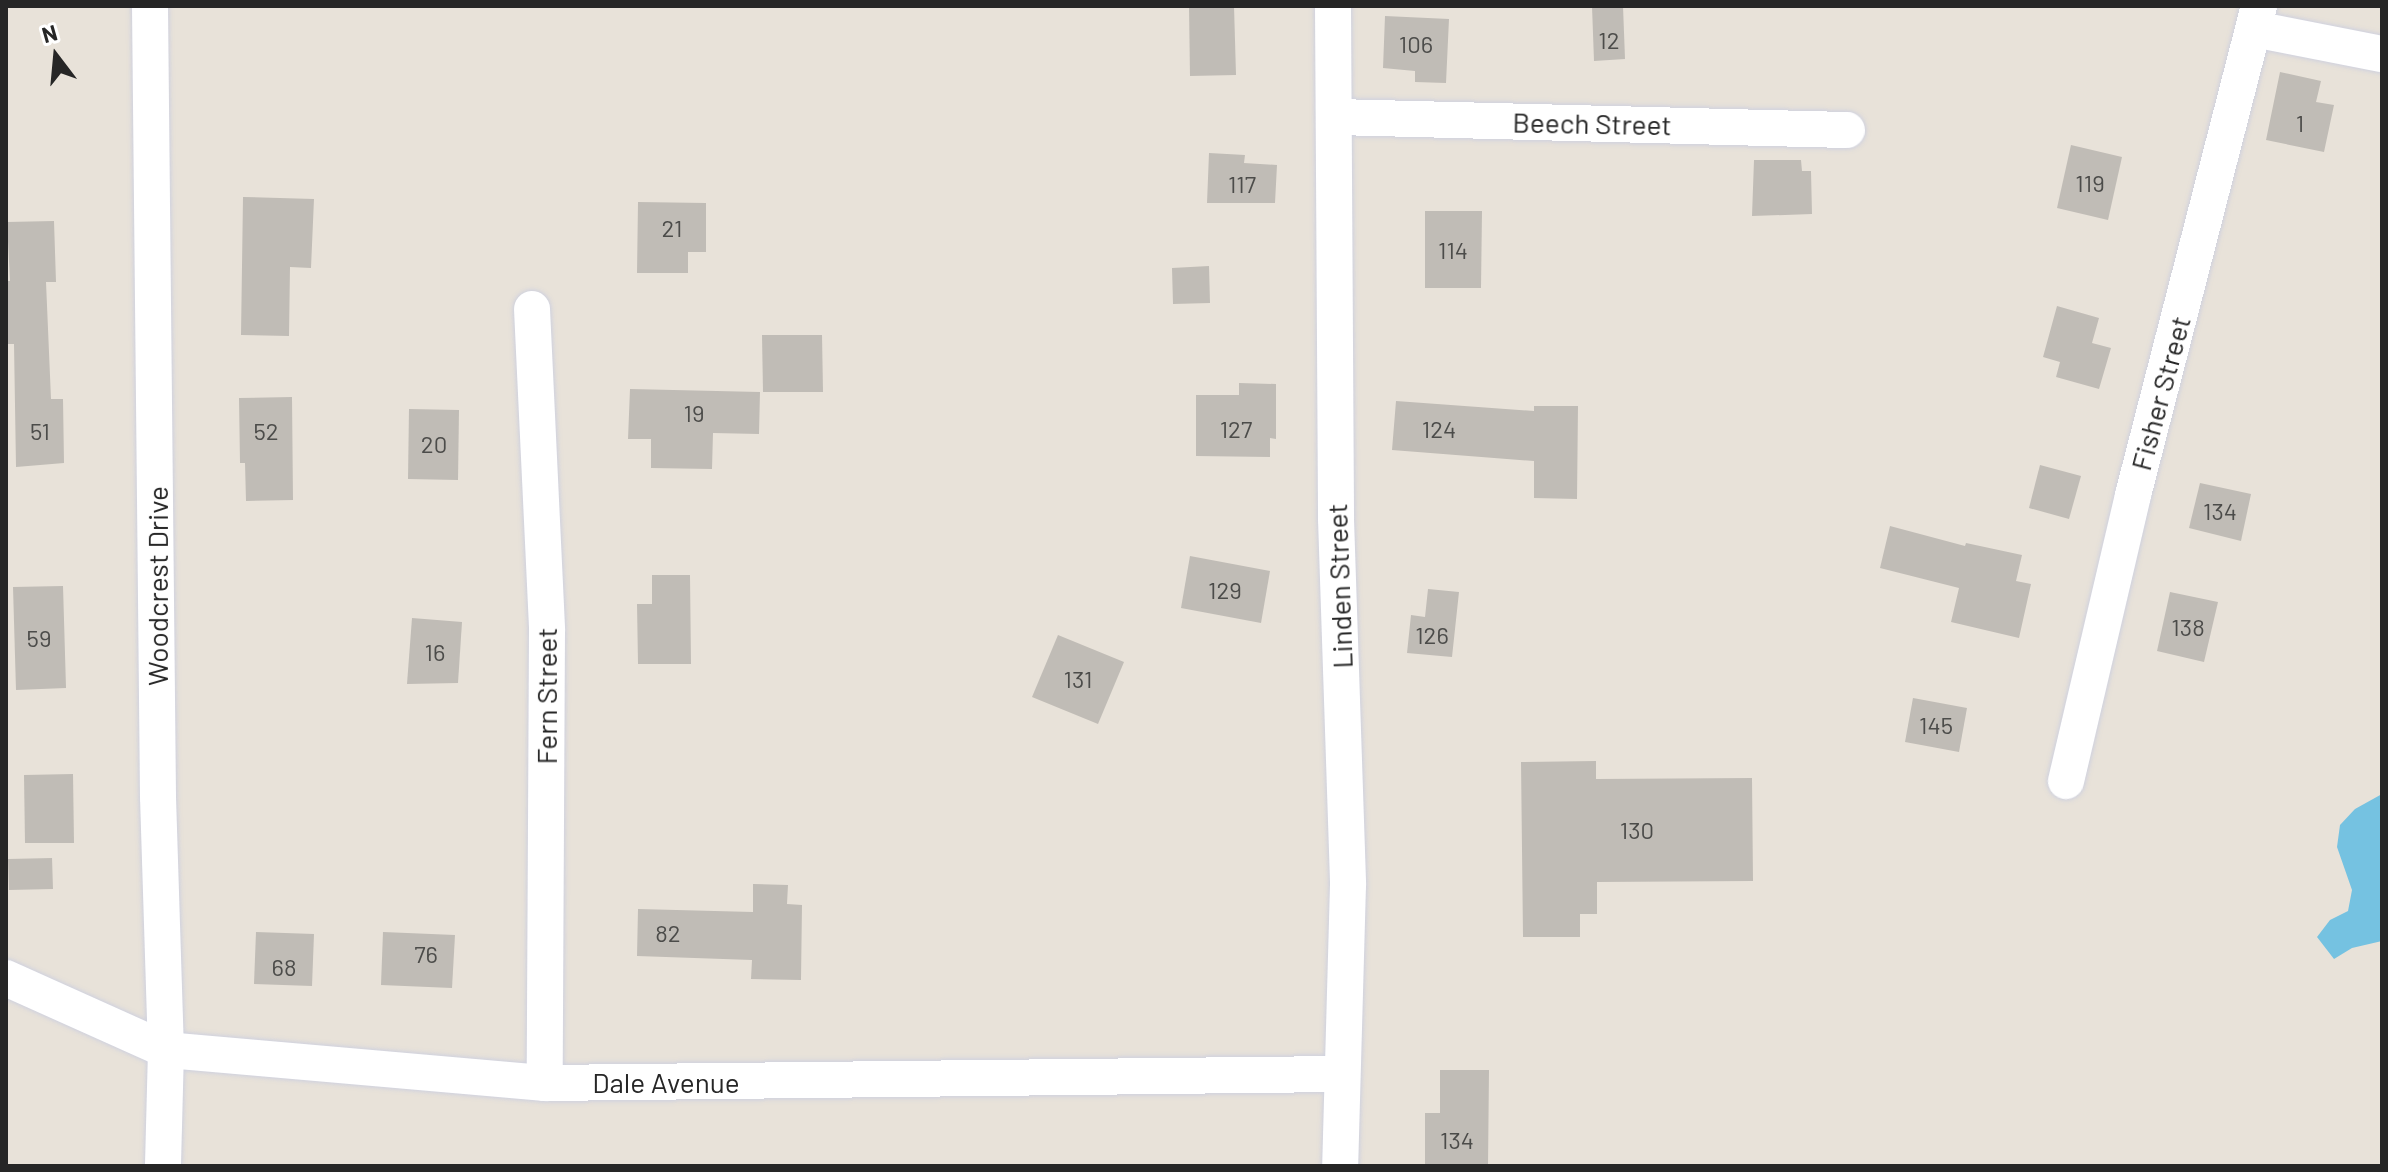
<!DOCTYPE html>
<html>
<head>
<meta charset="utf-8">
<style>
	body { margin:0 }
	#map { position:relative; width:2388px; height:1172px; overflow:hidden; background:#e8e2d9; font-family:Barlow,sans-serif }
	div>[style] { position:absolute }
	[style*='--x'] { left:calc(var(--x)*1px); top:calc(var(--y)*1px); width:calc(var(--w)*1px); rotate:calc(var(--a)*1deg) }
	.water>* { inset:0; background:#75c2e1 }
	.building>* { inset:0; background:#c0bcb6 }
	.roads { filter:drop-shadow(0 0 2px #cfd1de) drop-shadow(0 0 2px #cfd1de) }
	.street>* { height:36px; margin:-18px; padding:0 18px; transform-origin:18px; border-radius:18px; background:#fff }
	span { translate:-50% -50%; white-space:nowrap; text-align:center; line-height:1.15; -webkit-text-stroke:6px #fff; paint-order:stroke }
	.number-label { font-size:24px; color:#4c4c4a }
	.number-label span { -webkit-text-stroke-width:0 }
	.street-label { font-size:28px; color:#262626 }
	.frame { position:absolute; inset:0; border:8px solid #262626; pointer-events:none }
	.north { position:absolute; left:16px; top:16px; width:80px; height:80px; -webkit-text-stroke:6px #fff; paint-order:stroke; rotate:344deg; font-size:22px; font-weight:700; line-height:32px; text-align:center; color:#262626 }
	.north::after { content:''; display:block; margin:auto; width:28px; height:36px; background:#262626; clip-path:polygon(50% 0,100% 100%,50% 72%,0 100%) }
</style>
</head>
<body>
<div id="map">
	<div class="water">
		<div style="clip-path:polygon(2382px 794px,2382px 941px,2352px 948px,2334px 959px,2317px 937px,2330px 920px,2348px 911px,2352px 890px,2337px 847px,2340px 825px,2355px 809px)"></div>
	</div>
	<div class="building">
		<div style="clip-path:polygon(1189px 6px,1234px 6px,1236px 75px,1190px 76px)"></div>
		<div style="clip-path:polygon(1592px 6px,1623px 6px,1625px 59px,1594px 61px)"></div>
		<div style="clip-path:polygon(1385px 16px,1449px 19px,1446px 83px,1415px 82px,1415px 71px,1383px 68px)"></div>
		<div style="clip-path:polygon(2280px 72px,2321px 81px,2316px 102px,2334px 105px,2324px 152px,2266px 140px)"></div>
		<div style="clip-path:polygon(2071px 145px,2122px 157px,2108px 220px,2057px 208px)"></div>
		<div style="clip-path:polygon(1209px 153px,1245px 155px,1244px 163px,1277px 165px,1275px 203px,1207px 203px)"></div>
		<div style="clip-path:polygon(1754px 160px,1801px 160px,1802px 171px,1811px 171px,1812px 214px,1752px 216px)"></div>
		<div style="clip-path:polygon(243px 197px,314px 199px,311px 268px,290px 267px,289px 336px,241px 335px)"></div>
		<div style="clip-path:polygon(638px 202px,706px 203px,706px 252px,688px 252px,688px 273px,637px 273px)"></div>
		<div style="clip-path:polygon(1425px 211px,1482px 211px,1481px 288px,1425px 288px)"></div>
		<div style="clip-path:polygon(54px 221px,56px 282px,46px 282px,51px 399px,63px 399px,64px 463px,16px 467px,14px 344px,6px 344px,6px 281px,10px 281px,7px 222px)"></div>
		<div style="clip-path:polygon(1209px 266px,1210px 303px,1173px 304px,1172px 268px)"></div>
		<div style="clip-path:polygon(2057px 306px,2099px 318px,2092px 343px,2111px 348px,2099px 389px,2056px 377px,2060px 362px,2043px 357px)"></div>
		<div style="clip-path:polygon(762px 335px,822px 335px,823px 392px,763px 392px)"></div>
		<div style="clip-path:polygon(1239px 383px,1276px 384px,1276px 439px,1270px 438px,1270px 457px,1196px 456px,1196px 395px,1239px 395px)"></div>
		<div style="clip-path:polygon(630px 389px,760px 392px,759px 434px,713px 433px,712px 469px,651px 468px,651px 439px,628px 439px)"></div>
		<div style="clip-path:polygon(292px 397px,293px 500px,246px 501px,245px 463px,240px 463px,239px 398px)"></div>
		<div style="clip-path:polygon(1396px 401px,1534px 411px,1534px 406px,1578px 406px,1577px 499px,1534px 498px,1534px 461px,1392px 450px)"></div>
		<div style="clip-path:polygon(409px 409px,459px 410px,458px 480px,408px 479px)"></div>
		<div style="clip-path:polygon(2040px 465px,2081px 476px,2069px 519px,2029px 508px)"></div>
		<div style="clip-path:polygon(2200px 483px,2251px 494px,2241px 541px,2189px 528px)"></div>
		<div style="clip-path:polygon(1890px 526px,1965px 546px,1966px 543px,2022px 555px,2016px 581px,2031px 584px,2019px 638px,1951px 622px,1959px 588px,1880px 568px)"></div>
		<div style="clip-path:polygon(1190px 556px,1270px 571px,1261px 623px,1181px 608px)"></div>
		<div style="clip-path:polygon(652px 575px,690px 575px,691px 664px,638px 664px,637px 604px,652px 604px)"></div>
		<div style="clip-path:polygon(63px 586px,66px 688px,16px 690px,13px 587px)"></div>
		<div style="clip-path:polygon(1428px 589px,1459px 592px,1452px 657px,1407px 653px,1411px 615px,1425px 617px)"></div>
		<div style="clip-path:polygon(2170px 592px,2218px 602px,2204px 662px,2157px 651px)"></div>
		<div style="clip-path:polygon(412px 618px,462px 622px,458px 683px,407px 684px)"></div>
		<div style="clip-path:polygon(1058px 635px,1124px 662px,1098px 724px,1032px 697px)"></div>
		<div style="clip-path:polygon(1913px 698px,1967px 708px,1959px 752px,1905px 742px)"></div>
		<div style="clip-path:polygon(1596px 761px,1596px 779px,1752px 778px,1753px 881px,1597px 882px,1597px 914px,1580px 914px,1580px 937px,1523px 937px,1521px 762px)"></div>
		<div style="clip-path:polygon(73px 774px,74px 843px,25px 843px,24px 775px)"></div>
		<div style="clip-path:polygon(52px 858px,53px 889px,9px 890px,8px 859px)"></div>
		<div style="clip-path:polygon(753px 884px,788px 885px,787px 904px,802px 905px,801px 980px,751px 979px,752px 960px,637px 956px,638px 909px,753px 912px)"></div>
		<div style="clip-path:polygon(256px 932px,314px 934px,312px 986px,254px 984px)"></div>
		<div style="clip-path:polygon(383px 932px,455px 935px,452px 988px,381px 985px)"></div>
		<div style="clip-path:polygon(1440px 1070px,1489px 1070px,1488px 1166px,1425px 1166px,1425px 1113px,1440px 1113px)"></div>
	</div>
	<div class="roads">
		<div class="street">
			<div style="--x:150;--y:6;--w:791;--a:89.42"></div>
			<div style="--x:158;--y:797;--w:253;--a:88.2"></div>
			<div style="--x:166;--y:1050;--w:116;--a:91.5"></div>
			<div style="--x:1333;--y:6;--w:513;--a:89.66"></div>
			<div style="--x:1336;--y:519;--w:366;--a:88.1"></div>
			<div style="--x:1348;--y:885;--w:281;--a:91.6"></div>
			<div style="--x:2254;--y:29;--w:130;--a:11.1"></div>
			<div style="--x:1336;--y:117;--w:511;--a:1.46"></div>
			<div style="--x:532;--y:309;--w:322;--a:87.3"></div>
			<div style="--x:547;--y:631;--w:452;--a:90.3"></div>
			<div style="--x:2066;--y:781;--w:294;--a:-76.8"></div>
			<div style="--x:2133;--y:495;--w:505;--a:-75.55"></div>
			<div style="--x:6;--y:978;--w:175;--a:24.2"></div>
			<div style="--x:166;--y:1050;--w:380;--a:5"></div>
			<div style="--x:545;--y:1083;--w:797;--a:-0.65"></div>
		</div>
	</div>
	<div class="number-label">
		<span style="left:1609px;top:40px">12</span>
		<span style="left:1416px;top:44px">106</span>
		<span style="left:2300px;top:123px">1</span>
		<span style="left:2090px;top:183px">119</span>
		<span style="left:1242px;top:184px">117</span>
		<span style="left:672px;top:228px">21</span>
		<span style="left:1453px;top:250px">114</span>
		<span style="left:694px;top:413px">19</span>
		<span style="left:1236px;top:429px">127</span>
		<span style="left:1439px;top:429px">124</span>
		<span style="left:40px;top:431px">51</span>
		<span style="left:266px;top:431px">52</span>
		<span style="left:434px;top:444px">20</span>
		<span style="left:2220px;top:511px">134</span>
		<span style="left:1225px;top:590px">129</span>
		<span style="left:2188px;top:627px">138</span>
		<span style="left:1432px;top:635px">126</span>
		<span style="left:39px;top:638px">59</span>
		<span style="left:435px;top:652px">16</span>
		<span style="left:1078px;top:679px">131</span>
		<span style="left:1936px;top:725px">145</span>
		<span style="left:1637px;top:830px">130</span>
		<span style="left:668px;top:933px">82</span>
		<span style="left:426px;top:954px">76</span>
		<span style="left:284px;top:967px">68</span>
		<span style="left:1457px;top:1140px">134</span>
	</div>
	<div class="street-label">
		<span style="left:1592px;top:123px;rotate:1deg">Beech Street</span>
		<span style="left:2160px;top:393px;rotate:-75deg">Fisher Street</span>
		<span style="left:157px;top:586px;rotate:-90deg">Woodcrest Drive</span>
		<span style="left:1339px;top:586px;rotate:-92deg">Linden Street</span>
		<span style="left:546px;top:696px;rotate:-90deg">Fern Street</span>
		<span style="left:666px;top:1082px">Dale Avenue</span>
	</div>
	<div class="frame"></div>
	<div class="north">N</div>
</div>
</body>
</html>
